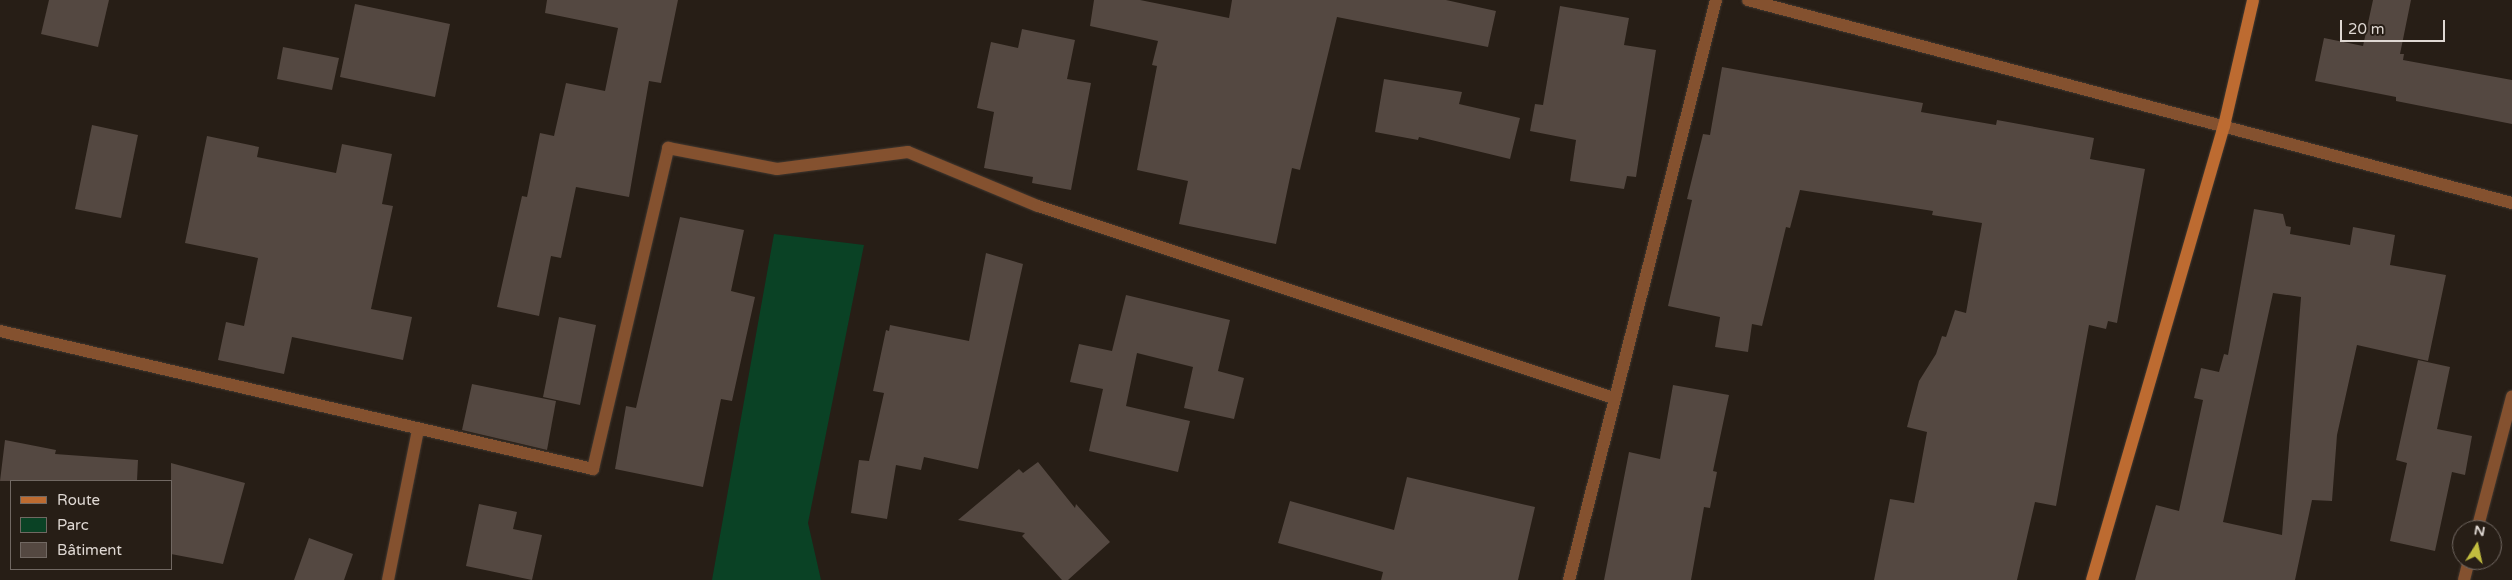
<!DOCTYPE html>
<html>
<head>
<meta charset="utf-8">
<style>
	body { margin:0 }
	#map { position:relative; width:2512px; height:580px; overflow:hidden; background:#271e16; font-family:"Varela Round",sans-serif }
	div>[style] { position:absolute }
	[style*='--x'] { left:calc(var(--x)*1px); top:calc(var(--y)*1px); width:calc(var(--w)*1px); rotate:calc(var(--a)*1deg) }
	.green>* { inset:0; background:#0a4225 }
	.building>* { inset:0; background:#544841 }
	.roads { filter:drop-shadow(0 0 1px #413830) drop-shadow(0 0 1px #413830) }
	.street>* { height:12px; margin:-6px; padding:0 6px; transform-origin:6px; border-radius:6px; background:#84512f }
	.secondary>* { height:12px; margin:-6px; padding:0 6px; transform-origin:6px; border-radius:6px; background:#bd6b31 }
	span { translate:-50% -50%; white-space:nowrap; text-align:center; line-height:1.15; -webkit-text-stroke:4px #271e16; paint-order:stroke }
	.legend { position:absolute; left:10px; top:480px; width:162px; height:90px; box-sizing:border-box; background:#271e16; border:1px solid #716862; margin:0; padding:6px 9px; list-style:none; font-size:15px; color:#dfd8d3 }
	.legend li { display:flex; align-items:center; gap:10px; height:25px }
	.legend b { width:25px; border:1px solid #716862 }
	.north { position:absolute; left:2452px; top:520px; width:50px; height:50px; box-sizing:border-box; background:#271e16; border:1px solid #716862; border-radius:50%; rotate:10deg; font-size:14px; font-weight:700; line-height:20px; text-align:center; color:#dfd8d3 }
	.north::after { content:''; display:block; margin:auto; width:18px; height:22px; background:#c2bd3f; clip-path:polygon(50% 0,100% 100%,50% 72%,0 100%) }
	.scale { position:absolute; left:2340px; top:20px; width:105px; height:22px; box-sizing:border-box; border:2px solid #dfd8d3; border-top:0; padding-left:6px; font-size:15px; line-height:18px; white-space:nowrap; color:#dfd8d3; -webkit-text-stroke:4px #271e16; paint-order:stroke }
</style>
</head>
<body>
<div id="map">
	<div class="green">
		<div style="clip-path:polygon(774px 234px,864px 245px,808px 523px,821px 580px,712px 580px)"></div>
	</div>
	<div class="building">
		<div style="clip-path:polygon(49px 0,109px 0,98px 47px,41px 34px)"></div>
		<div style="clip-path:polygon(547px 0,678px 0,661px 83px,649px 81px,629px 197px,576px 187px,561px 258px,551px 256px,539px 316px,497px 307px,522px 196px,527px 197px,540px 133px,554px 136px,566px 83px,605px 91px,618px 28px,545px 13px)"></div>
		<div style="clip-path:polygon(1094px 0,1140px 0,1229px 18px,1232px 0,1446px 0,1496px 11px,1488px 47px,1337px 17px,1300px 170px,1292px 168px,1276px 244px,1179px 224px,1188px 181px,1137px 170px,1157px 66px,1152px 65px,1158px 41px,1090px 26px)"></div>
		<div style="clip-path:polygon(2373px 0,2411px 0,2400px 54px,2404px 54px,2403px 60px,2512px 80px,2512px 124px,2396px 101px,2396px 97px,2315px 81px,2324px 38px,2363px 46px)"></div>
		<div style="clip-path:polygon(355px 4px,450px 24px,435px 97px,340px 77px)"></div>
		<div style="clip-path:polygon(1560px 6px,1629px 18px,1624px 45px,1656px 50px,1636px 177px,1627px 176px,1624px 189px,1570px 181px,1576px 140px,1530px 131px,1535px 104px,1543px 105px)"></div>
		<div style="clip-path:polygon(1022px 29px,1075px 40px,1067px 79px,1091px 83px,1071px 190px,1032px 183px,1033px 177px,984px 168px,994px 112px,977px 108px,991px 42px,1018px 48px)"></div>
		<div style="clip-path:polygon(283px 47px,339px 58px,332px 90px,277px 79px)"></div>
		<div style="clip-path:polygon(1722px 67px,1923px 103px,1921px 112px,1996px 125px,1997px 120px,2094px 138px,2090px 159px,2145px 169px,2117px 323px,2108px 321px,2106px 329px,2089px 325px,2056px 506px,2035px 502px,2017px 580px,1874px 580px,1890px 499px,1914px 503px,1927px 432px,1907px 427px,1919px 381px,1936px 354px,1942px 336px,1946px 337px,1955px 310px,1966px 313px,1982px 223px,1932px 215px,1933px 211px,1800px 190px,1790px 228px,1786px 227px,1762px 326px,1752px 324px,1748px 352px,1715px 347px,1720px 317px,1668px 306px,1692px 200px,1687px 199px,1703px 134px,1710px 135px)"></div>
		<div style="clip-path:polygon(1384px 79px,1462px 92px,1459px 104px,1520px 118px,1510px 159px,1419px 137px,1418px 140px,1375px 132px)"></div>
		<div style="clip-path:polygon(92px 125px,138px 135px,121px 218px,75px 209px)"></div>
		<div style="clip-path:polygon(207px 136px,259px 147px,257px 157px,336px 173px,342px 144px,392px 154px,382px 204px,393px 206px,371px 309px,412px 317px,403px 360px,292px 337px,284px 374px,218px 360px,226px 322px,244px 326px,258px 258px,185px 243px)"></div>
		<div style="clip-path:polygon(evenodd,2254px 209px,2283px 214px,2286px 226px,2291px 227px,2290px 234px,2350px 245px,2353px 227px,2395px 235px,2390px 265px,2446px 275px,2428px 361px,2357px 345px,2337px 435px,2332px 501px,2312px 500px,2295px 580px,2135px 580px,2156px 505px,2179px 511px,2203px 400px,2194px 398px,2201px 368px,2219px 372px,2224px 354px,2228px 355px,2254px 209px,2273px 293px,2301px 297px,2282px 535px,2223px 522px,2273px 293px)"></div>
		<div style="clip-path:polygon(680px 217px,744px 230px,731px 291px,755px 297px,732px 401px,721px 399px,703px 487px,615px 469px,626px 406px,636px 408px)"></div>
		<div style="clip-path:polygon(986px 253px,1023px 264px,978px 469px,924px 457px,921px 470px,896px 465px,887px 519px,851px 513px,859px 460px,869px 461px,884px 393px,873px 391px,886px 330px,889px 331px,890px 325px,969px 341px)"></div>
		<div style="clip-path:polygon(1126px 295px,1230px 320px,1218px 371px,1244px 378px,1234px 419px,1184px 408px,1193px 367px,1137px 353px,1126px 406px,1190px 421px,1178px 472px,1089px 451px,1103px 389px,1070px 382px,1079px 344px,1112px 351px)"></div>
		<div style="clip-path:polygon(559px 317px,596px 325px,580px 405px,543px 397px)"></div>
		<div style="clip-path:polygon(2418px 360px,2450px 367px,2437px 429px,2472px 436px,2465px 475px,2452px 472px,2435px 551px,2390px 541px,2407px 463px,2396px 460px)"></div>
		<div style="clip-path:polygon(472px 384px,556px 401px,547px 450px,462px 430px)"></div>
		<div style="clip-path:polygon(1673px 385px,1729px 395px,1713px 471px,1717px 472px,1710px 508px,1704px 507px,1691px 580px,1604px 580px,1629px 452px,1660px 459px)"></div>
		<div style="clip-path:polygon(5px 440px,56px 450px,55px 454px,138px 460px,137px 481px,0 481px)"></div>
		<div style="clip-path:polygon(1038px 462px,1075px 508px,1076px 504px,1110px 542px,1068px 580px,1062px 580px,1022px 536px,1025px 533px,958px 520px,1019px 469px,1023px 473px)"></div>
		<div style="clip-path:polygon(171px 463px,245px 483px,223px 564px,171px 554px)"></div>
		<div style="clip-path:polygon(1407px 477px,1535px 507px,1518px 580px,1381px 580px,1383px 572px,1278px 543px,1290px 501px,1394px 530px)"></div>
		<div style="clip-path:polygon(479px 504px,517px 512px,513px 529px,542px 535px,532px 580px,466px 566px)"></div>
		<div style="clip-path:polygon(309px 538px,353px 554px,344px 580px,294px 580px)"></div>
	</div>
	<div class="roads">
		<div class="street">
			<div style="--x:1748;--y:0;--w:791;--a:14.88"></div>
			<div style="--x:0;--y:331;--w:609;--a:13.1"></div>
			<div style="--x:593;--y:469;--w:330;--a:-76.8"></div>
			<div style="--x:668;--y:148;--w:111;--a:10.9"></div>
			<div style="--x:777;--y:169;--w:132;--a:-7.4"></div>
			<div style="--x:908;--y:152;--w:141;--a:22.6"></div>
			<div style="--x:1038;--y:206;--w:606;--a:18.46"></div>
			<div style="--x:2477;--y:530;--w:138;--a:-75.3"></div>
			<div style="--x:388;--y:580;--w:153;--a:-78.7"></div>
			<div style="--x:1569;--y:580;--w:598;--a:-75.78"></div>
			<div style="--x:2464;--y:580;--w:21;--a:-76"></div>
		</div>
		<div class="secondary">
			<div style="--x:2092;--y:580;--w:473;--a:-73.8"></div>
			<div style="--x:2224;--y:126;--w:129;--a:-77"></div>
		</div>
	</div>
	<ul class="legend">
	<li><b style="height:6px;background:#bd6b31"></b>Route</li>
	<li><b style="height:14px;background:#0a4225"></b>Parc</li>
	<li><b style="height:14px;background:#544841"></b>Bâtiment</li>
	</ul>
	<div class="north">N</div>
	<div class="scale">20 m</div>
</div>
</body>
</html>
